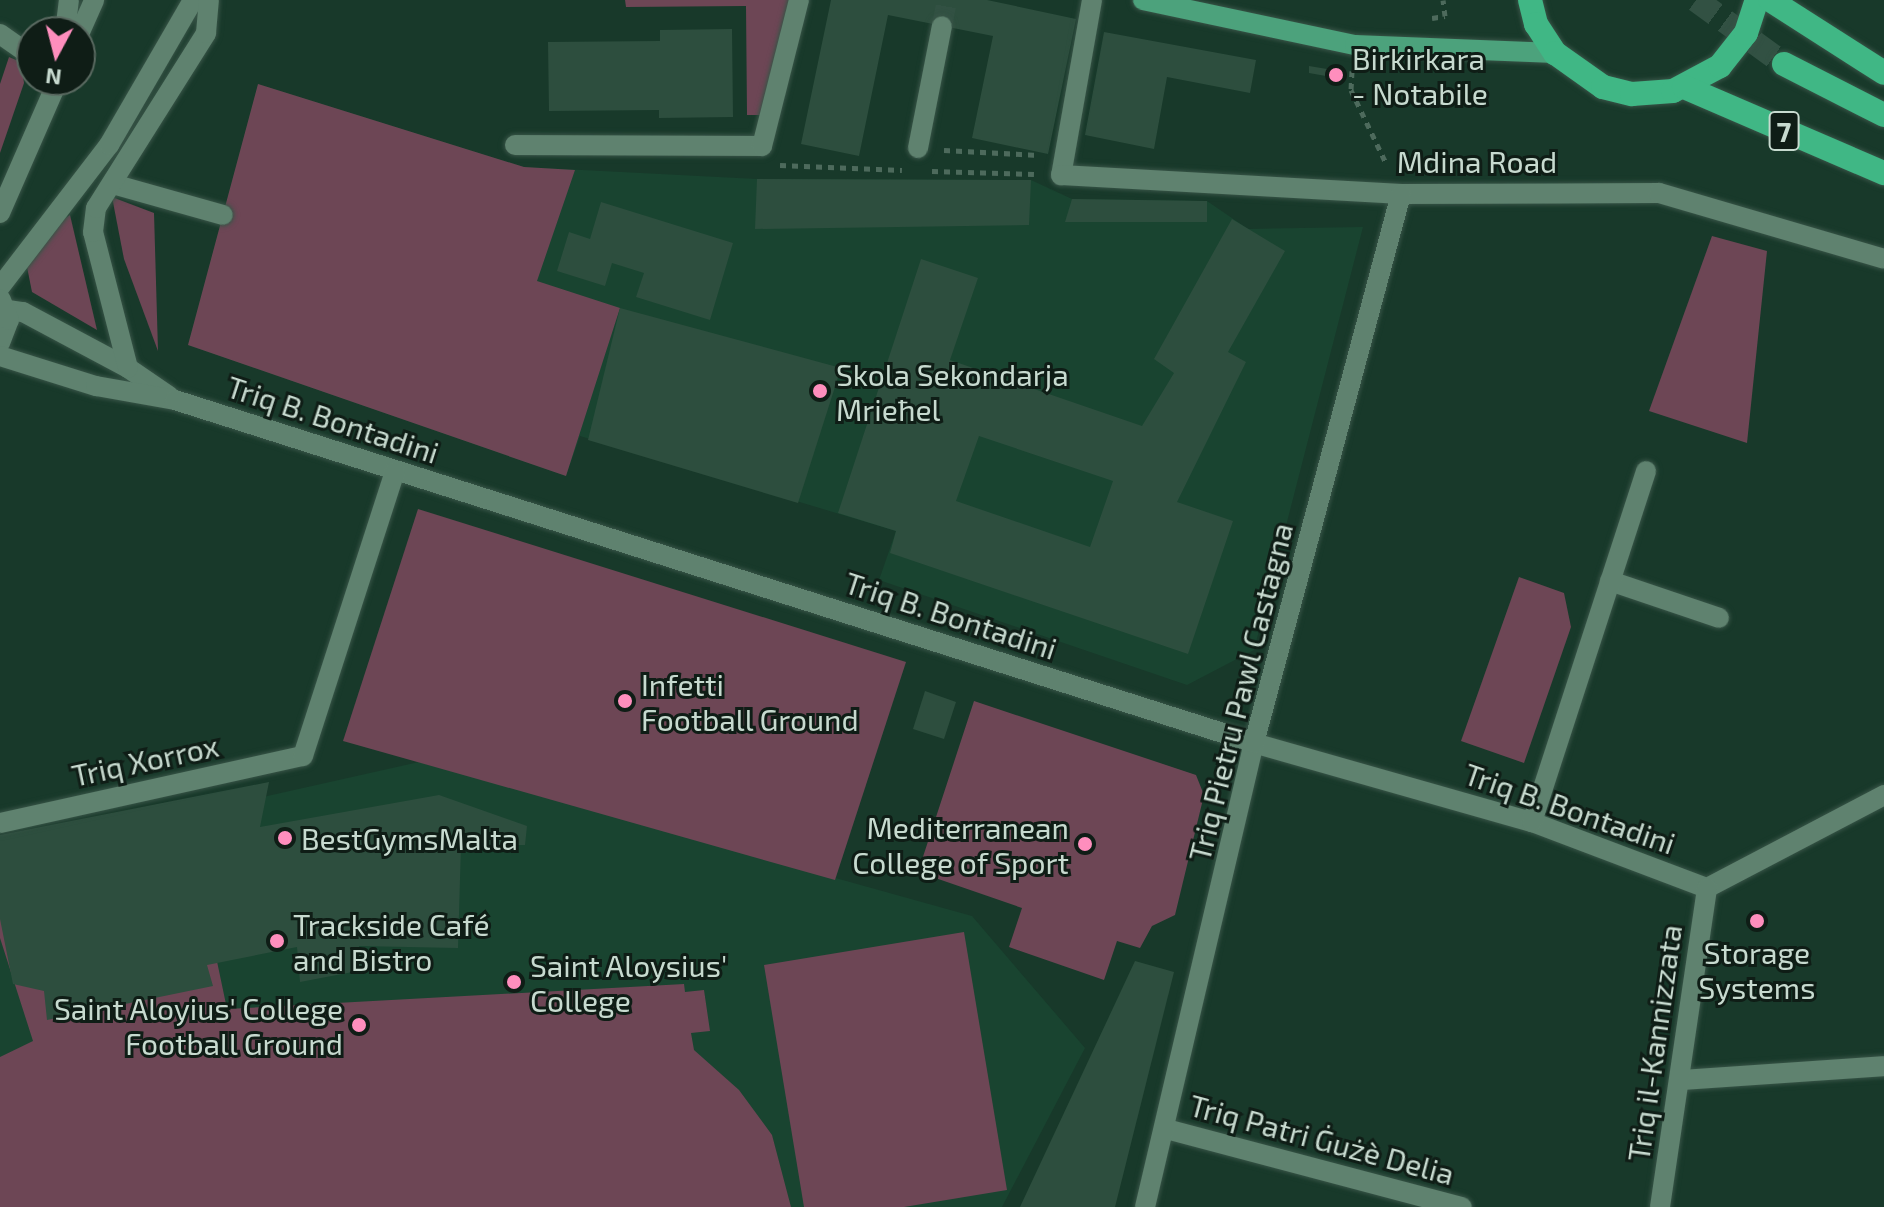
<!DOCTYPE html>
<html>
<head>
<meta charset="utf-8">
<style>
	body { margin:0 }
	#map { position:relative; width:1884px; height:1207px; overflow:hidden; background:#18392a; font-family:"Exo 2",sans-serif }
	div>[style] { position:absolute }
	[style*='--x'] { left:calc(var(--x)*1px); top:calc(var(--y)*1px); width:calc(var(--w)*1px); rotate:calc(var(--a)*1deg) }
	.built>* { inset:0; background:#194430 }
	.green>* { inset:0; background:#6d4655 }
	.building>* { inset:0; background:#2d4e3e }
	.minor-tunnel>* { height:20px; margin-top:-10px; transform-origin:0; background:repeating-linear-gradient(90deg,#325143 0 20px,transparent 0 30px) }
	.highway-tunnel>* { height:24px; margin-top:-12px; transform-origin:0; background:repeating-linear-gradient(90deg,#325143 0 24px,transparent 0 36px) }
	.path>* { height:5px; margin-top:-2.5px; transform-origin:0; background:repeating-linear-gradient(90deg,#4d6a5c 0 6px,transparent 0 12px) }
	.roads { filter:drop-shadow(0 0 2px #385447) drop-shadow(0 0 2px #385447) }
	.minor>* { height:20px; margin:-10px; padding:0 10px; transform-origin:10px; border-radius:10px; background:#5f826f }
	.major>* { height:20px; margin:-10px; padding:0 10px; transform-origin:10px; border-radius:10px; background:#4ca27c }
	.highway>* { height:24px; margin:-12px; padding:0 12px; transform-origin:12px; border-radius:12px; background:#40b785 }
	.dots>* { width:22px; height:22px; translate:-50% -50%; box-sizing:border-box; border:4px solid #0f1d16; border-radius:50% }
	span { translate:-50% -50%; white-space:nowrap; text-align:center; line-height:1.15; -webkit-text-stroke:6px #0f1d16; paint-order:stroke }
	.shield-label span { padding:2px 6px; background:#0f1d16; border:2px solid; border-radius:6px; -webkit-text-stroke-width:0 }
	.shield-label { font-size:28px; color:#c7dacf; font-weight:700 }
	.poi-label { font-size:30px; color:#c7dacf }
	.left { translate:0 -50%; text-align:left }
	.right { translate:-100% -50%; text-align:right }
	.street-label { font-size:30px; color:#c7dacf }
	.north { position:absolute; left:16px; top:16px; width:80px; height:80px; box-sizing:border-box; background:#0f1d16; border:2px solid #596960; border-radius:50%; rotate:187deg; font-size:22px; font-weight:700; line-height:32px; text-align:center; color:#c7dacf }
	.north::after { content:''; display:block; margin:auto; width:28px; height:36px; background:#fe8ebd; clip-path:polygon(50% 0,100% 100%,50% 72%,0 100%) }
</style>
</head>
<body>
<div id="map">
	<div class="built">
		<div style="clip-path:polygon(258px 84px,524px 167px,757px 179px,1031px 180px,1072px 199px,1207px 201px,1248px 229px,1363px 227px,1254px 650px,1187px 685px,879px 580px,896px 531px,580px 436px,566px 476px,188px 345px)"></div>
		<div style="clip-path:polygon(419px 762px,972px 916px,1085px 1048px,1002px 1207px,0 1207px,0 856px)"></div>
	</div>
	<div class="green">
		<div style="clip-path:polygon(625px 0,790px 0,762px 115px,747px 115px,746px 6px,626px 7px)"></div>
		<div style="clip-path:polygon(9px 57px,21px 62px,24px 83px,0 153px,0 84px)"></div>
		<div style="clip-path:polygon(258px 84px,524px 167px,575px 170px,537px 281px,620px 308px,566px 476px,188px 345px)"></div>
		<div style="clip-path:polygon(112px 197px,154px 213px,158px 351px,124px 259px)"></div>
		<div style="clip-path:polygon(70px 215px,97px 330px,32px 292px,27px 267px,41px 234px)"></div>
		<div style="clip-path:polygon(1712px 236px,1767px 251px,1747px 443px,1649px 411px)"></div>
		<div style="clip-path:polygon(418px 509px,906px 662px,835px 880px,343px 741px)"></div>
		<div style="clip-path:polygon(1519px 577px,1564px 593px,1571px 627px,1524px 763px,1461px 741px)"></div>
		<div style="clip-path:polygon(974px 701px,1196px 775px,1204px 795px,1175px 915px,1152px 926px,1140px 948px,1117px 941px,1104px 980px,1009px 947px,1022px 908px,918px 872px)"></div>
		<div style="clip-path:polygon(189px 828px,227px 1009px,684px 984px,685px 992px,704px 990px,710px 1031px,691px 1033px,694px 1050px,739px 1090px,772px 1135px,791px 1207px,0 1207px,0 1057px,33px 1041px,0 938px,0 875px)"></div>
		<div style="clip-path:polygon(964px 932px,1007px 1190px,904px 1207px,804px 1207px,764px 965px)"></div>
	</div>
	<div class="building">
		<div style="clip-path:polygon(831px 0,987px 0,1076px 19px,1048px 154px,972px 138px,993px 36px,888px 15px,859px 156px,801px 144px)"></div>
		<div style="clip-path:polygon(732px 29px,733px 117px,659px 118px,659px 110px,549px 111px,548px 42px,660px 41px,660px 30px)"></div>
		<div style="clip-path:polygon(1104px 32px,1256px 60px,1250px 93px,1167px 77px,1154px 149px,1085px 135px)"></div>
		<div style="clip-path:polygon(1309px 66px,1327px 69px,1326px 76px,1309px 73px)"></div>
		<div style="clip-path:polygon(757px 179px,1031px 180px,1029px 225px,755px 229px)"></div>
		<div style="clip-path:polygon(1072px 199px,1207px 201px,1207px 222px,1065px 222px)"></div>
		<div style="clip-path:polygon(601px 202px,733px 243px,710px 320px,636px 297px,644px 273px,612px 263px,605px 286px,557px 271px,569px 232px,590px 239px)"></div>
		<div style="clip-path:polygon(evenodd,1232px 219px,1285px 251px,1228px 352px,1246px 362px,1177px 502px,1233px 521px,1188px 654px,890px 553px,896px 531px,838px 513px,921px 259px,978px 278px,950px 360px,1142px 426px,1174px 373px,1154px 359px,1232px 219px,979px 436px,1113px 481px,1090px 547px,956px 501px,979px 436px)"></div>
		<div style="clip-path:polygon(620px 308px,841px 368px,798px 503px,588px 440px)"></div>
		<div style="clip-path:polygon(925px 691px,956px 702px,944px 739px,913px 729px)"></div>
		<div style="clip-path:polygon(269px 782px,260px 827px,439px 795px,527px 826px,525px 845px,461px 845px,458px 948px,359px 946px,363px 970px,300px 982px,297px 947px,207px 965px,213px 986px,47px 1020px,44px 991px,13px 984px,0 919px,0 835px)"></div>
		<div style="clip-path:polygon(1135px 961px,1174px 972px,1115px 1207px,1020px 1207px)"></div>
	</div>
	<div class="minor-tunnel">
		<div style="--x:942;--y:26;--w:26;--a:-79"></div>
	</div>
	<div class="highway-tunnel">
		<div style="--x:1696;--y:0;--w:109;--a:36"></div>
	</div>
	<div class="path">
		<div style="--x:1432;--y:18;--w:13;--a:-9"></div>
		<div style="--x:1445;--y:16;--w:16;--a:-97"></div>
		<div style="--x:1352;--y:71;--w:19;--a:93"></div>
		<div style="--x:1351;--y:90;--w:83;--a:64.4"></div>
		<div style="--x:944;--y:150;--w:94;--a:3"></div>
		<div style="--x:780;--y:165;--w:122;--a:2.3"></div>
		<div style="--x:932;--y:171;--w:102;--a:1.7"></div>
	</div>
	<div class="roads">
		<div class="minor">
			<div style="--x:1092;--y:0;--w:178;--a:100"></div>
			<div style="--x:1061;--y:175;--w:341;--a:3.2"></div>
			<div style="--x:1401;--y:194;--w:258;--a:-0.2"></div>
			<div style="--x:1659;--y:193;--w:234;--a:16.3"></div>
			<div style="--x:65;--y:32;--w:32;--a:-83"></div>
			<div style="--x:80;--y:32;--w:35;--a:-66"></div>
			<div style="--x:0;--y:34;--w:39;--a:35"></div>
			<div style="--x:515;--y:145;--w:247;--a:0.2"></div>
			<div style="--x:762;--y:146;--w:151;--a:-75.8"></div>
			<div style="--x:918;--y:148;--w:124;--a:-78.9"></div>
			<div style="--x:113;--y:184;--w:114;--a:15.7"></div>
			<div style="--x:0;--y:213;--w:145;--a:-66.4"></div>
			<div style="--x:0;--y:287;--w:179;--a:-52.5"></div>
			<div style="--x:109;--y:145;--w:168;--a:-59.9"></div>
			<div style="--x:8;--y:310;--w:15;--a:8"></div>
			<div style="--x:23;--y:312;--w:119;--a:28.1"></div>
			<div style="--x:128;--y:368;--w:50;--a:34.3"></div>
			<div style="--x:0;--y:343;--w:25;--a:-69"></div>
			<div style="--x:9;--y:320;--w:22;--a:-112"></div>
			<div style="--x:0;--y:356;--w:101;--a:17.4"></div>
			<div style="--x:96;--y:386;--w:80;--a:10"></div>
			<div style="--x:175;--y:400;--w:1132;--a:17.63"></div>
			<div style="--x:1254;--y:743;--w:289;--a:15.9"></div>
			<div style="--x:1532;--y:822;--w:187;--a:20.7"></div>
			<div style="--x:128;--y:368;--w:140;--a:-104.4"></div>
			<div style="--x:93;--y:232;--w:24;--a:-83"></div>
			<div style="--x:96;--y:208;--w:207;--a:-57.8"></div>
			<div style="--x:206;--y:33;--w:33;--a:-85"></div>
			<div style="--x:1610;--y:581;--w:115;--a:18.7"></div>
			<div style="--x:1532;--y:822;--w:369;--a:-72"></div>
			<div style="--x:0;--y:823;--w:310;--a:-12.5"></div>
			<div style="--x:303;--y:756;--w:299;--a:-72.1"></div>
			<div style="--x:1707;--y:888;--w:200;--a:-27.7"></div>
			<div style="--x:1681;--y:1080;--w:203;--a:-3.9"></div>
			<div style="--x:1166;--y:1129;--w:306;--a:14.8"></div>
			<div style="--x:1145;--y:1207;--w:477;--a:-76.8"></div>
			<div style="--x:1254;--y:743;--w:568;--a:-75.01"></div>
			<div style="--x:1660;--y:1207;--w:322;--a:-81.6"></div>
		</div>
		<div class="major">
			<div style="--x:1143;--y:0;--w:217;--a:12"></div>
			<div style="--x:1355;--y:45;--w:200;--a:2.3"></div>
		</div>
		<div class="highway">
			<div style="--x:1530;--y:0;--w:25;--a:76"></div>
			<div style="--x:1536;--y:24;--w:35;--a:57"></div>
			<div style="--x:1555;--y:53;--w:59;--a:35.3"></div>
			<div style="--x:1603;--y:87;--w:30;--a:14"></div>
			<div style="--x:1632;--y:94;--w:41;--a:-4.2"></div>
			<div style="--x:1673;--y:91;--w:53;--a:-28"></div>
			<div style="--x:1720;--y:66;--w:42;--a:-51.8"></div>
			<div style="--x:1746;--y:33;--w:35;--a:-72"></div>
			<div style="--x:1770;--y:0;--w:135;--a:32.6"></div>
			<div style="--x:1784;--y:64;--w:112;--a:27"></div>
			<div style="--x:1684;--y:87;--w:218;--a:23.3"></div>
		</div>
	</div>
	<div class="dots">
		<div style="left:1336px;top:75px;background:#fe8ebd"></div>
		<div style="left:820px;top:391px;background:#fe8ebd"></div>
		<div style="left:625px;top:701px;background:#fe8ebd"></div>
		<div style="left:285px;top:838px;background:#fe8ebd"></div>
		<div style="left:1085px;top:844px;background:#fe8ebd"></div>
		<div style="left:1757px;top:921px;background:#fe8ebd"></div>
		<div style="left:277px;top:941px;background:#fe8ebd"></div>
		<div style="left:514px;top:982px;background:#fe8ebd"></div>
		<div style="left:359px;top:1025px;background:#fe8ebd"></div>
	</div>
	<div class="shield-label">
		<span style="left:1784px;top:131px">7</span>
	</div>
	<div class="poi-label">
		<span class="left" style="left:1352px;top:75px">Birkirkara<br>- Notabile</span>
		<span class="left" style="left:836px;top:391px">Skola Sekondarja<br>Mrieħel</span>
		<span class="left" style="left:641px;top:701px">Infetti<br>Football Ground</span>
		<span class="right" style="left:1069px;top:844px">Mediterranean<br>College of Sport</span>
		<span class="left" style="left:301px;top:838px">BestGymsMalta</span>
		<span class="left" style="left:293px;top:941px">Trackside Café<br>and Bistro</span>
		<span style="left:1757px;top:969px">Storage<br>Systems</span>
		<span class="left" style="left:530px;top:982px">Saint Aloysius'<br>College</span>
		<span class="right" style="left:343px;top:1025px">Saint Aloyius' College<br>Football Ground</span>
	</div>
	<div class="street-label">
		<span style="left:1477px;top:161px">Mdina Road</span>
		<span style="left:333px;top:419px;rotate:18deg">Triq B. Bontadini</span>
		<span style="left:951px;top:615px;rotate:18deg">Triq B. Bontadini</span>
		<span style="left:1240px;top:692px;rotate:-76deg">Triq Pietru Pawl Castagna</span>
		<span style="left:145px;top:760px;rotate:-12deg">Triq Xorrox</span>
		<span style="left:1570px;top:808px;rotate:19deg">Triq B. Bontadini</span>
		<span style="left:1654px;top:1043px;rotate:-82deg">Triq il-Kannizzata</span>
		<span style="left:1322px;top:1139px;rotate:15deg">Triq Patri Ġużè Delia</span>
	</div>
	<div class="north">N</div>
</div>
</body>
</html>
